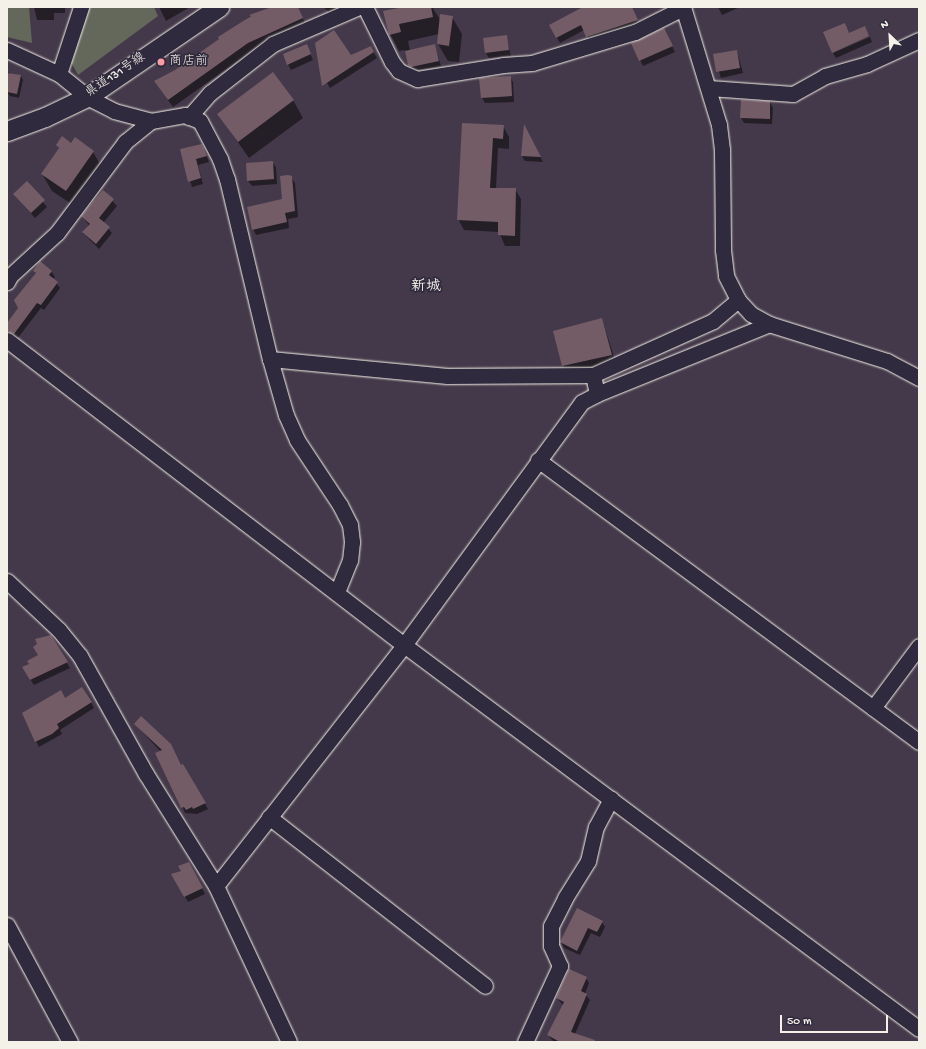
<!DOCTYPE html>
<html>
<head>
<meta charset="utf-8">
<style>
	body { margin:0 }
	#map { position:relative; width:926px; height:1049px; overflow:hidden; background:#44394a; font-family:"Gochi Hand","Klee One",sans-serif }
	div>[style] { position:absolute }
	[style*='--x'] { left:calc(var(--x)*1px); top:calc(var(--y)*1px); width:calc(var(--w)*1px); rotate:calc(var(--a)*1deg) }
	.green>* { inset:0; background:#63685a }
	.shadow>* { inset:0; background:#0007 }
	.building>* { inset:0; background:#745c67 }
	.roads { filter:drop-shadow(0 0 1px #f4f1e8) drop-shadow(0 0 1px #f4f1e8) }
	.minor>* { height:15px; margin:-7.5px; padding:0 7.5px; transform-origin:7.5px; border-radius:7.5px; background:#2f2a3d }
	.major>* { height:19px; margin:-9.5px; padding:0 9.5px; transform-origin:9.5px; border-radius:9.5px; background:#2f2a3d }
	.dots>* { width:11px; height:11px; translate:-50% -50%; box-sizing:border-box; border:2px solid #2f2a3d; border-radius:50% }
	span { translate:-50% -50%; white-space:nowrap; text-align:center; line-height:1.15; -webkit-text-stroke:3.5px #2f2a3d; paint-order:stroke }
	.poi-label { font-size:13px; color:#f4f1e8 }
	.left { translate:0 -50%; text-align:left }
	.street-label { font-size:13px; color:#f4f1e8 }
	.quarter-label { font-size:15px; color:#f4f1e8; font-weight:700 }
	.frame { position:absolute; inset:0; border:8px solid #f4f1e8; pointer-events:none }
	.north { position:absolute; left:870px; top:16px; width:40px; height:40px; -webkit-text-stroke:3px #2f2a3d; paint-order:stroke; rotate:335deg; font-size:11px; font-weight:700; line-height:16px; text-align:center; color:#f4f1e8 }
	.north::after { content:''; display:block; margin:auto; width:14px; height:18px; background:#f4f1e8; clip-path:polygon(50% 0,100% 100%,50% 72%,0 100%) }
	.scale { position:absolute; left:780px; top:1015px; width:108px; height:18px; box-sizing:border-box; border:2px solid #f4f1e8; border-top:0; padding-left:5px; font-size:12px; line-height:14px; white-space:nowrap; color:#f4f1e8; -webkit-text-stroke:3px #2f2a3d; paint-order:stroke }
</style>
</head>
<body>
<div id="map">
	<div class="green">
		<div style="clip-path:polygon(7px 7px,29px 7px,32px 43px,7px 37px)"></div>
		<div style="clip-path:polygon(88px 7px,154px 7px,158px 16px,78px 75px,71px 62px)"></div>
	</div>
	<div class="shadow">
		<div style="clip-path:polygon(34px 7px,65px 7px,65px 13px,54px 13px,54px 20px,37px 20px)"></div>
		<div style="clip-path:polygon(159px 7px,190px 7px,166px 21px)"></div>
		<div style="clip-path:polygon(275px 7px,298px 7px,306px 26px,252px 51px,173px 107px,155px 82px,176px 71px,250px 16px)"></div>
		<div style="clip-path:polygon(323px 7px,337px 7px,337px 13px,333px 15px)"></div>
		<div style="clip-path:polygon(409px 7px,432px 7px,441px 21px,452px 17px,462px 34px,459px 62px,448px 61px,438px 44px,439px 34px,408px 41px,410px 51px,435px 45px,441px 66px,412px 71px,405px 50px,399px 51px,390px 34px)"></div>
		<div style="clip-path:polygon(585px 7px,617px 7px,636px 17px,640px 26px,590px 42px,584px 30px,560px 43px,550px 25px)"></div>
		<div style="clip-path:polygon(718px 7px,740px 7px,722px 15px)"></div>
		<div style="clip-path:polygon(667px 35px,675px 52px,643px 66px,632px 43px)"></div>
		<div style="clip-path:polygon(506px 36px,511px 56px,489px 58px,486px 53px)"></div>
		<div style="clip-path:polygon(870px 37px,872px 42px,836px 58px,833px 53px)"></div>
		<div style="clip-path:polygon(370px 47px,377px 58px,330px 88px,327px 83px,350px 56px)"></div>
		<div style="clip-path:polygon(309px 51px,313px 60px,291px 70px,288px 64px)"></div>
		<div style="clip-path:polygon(737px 51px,743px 73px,721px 78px,714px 55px)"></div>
		<div style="clip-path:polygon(7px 71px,10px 74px,21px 76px,23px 80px,19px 98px,10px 96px,7px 92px)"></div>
		<div style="clip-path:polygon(510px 77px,513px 82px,514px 102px,485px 103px,482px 98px)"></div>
		<div style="clip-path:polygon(293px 100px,303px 118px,249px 158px,218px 114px)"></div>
		<div style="clip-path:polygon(770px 102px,773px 108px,772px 124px,744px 123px,741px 118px)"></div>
		<div style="clip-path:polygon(463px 124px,503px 126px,509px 137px,509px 149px,498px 148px,496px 189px,515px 189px,521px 199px,520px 246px,505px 246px,499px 232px,464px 230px,458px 219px)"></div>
		<div style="clip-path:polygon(525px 127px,543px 162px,525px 161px,522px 156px)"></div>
		<div style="clip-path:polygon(71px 144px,93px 152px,103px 169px,76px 207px,52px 191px,42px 174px,59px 149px,57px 145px)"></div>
		<div style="clip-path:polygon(181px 150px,205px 151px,209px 162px,198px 165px,203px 184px,192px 187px)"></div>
		<div style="clip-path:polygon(272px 162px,276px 167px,277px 184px,252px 186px,248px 181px)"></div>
		<div style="clip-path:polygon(291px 177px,295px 183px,298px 217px,288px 219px,289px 228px,256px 235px,253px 229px,283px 200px)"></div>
		<div style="clip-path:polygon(27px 183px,47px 207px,35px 218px,14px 194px)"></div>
		<div style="clip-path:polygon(103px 191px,117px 206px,103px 223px,112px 233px,99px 249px,83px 233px,89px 225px,82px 216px)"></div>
		<div style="clip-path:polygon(34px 271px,51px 271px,55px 277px,53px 279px,60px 288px,44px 310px,41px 308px,17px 339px,7px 333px,7px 325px,18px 312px,36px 274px)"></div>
		<div style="clip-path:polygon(602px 319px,616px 363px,568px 374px,563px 366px,554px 332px)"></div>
		<div style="clip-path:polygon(50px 636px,70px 668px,34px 685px,23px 668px,30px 665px,39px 655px)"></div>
		<div style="clip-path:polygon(65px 699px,91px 702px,94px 708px,60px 730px,62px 734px,39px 747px,36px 741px)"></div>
		<div style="clip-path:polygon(135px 724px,181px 766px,183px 765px,208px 809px,197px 814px,185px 813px,161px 752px)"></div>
		<div style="clip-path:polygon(189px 863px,205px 894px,188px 902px,173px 875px,182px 871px)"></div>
		<div style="clip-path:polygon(577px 909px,602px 922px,605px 927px,600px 937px,591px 933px,580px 955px,564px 948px,561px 942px)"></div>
		<div style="clip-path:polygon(586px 978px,589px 983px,585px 994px,590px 1000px,575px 1034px,578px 1042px,554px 1042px,548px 1035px,563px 1005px,557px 998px)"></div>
	</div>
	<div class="building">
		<div style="clip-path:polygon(272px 7px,298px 7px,303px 18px,248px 43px,168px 100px,154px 81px,175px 70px,219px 39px,218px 37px,251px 16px,249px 15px)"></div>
		<div style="clip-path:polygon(404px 7px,431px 7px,433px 17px,399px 24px,401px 32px,389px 35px,383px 11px)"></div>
		<div style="clip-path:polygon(583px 7px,632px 7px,638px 20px,586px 37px,581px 25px,556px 38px,549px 25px)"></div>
		<div style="clip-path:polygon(440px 14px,453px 16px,449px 46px,437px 44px)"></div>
		<div style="clip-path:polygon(845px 23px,849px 33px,865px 26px,869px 36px,832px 53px,823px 32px)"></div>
		<div style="clip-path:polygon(664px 28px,673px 46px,639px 61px,631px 43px)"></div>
		<div style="clip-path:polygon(334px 30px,351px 55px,371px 46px,374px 52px,322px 86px,315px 43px)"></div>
		<div style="clip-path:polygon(507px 35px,509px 50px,485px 53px,483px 38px)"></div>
		<div style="clip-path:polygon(307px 44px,311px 54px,287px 65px,283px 54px)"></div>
		<div style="clip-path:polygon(435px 44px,439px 61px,411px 67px,408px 65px,405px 51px)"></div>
		<div style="clip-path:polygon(737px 50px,740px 68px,716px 72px,713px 54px)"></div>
		<div style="clip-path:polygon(273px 72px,294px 100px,238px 142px,217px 114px)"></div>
		<div style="clip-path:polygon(7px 73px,21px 75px,17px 94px,7px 92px)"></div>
		<div style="clip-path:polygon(511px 76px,512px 96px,481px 98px,479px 78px)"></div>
		<div style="clip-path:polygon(741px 100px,770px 101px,770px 119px,740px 118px)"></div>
		<div style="clip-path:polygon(462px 123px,504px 125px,503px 139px,493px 138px,490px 188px,516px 188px,515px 236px,498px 235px,498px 222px,457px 220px)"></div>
		<div style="clip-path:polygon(524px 124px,541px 157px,521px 156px)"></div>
		<div style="clip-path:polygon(62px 136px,71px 143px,75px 137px,94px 151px,66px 191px,41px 174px,59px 148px,56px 145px)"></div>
		<div style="clip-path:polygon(202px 144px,207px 156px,196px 159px,201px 178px,188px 182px,180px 149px)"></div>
		<div style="clip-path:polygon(273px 161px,274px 179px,247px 181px,246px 163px)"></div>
		<div style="clip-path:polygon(288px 175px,292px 176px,295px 211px,285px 213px,287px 222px,252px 230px,247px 207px,282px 199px,280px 176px)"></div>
		<div style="clip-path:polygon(27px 181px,45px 200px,31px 213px,13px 194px)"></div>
		<div style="clip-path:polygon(103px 190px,114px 199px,99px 218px,110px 227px,96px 244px,82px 232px,90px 224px,81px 216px)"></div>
		<div style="clip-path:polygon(40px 261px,52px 271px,49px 275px,58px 282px,41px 305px,37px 303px,14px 334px,7px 331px,7px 323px,18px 308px,14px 300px,36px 273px,33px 271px)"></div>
		<div style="clip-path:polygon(602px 318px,612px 355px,562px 366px,553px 331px)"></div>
		<div style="clip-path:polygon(51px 635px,68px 662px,30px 680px,22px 667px,29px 664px,27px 661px,38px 655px,33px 647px,37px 644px,35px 639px)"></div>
		<div style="clip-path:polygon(82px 687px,92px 702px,57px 724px,59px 728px,52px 734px,35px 742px,22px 713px,61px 690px,65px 698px)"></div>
		<div style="clip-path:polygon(141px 716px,171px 744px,181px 765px,183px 764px,206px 803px,193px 809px,192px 807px,186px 810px,184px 807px,181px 808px,155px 753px,162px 750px,134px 724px)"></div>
		<div style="clip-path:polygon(189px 862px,203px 888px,184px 897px,171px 874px,181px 871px,178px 866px)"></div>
		<div style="clip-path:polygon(577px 908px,603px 921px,597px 932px,588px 928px,577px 951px,560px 942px)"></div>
		<div style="clip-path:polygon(569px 969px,587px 977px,581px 991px,587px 994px,571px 1032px,595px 1040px,594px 1042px,560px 1042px,547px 1035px,564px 1002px,556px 998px)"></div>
	</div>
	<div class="roads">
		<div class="minor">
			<div style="--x:365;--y:7;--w:61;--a:63.9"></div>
			<div style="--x:392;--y:62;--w:11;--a:52"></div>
			<div style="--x:399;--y:71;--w:20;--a:24"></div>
			<div style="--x:417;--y:79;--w:87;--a:-9.2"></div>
			<div style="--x:503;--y:65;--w:29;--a:-4"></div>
			<div style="--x:532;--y:63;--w:108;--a:-16.8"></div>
			<div style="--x:635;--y:32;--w:54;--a:-26.6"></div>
			<div style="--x:683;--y:7;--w:123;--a:73"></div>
			<div style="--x:719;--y:125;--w:25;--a:83"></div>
			<div style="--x:722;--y:150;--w:100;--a:89.4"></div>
			<div style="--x:723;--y:250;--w:26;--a:83"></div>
			<div style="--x:726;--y:276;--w:27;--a:63"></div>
			<div style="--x:738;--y:300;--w:19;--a:47"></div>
			<div style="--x:751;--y:314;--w:21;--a:29"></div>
			<div style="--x:769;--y:324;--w:124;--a:17.4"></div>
			<div style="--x:887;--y:361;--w:36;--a:28"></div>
			<div style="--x:7;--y:50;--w:57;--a:24.8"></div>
			<div style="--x:59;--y:74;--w:36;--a:39"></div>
			<div style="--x:87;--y:97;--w:30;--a:27"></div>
			<div style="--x:114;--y:111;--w:38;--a:15"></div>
			<div style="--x:151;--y:121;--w:35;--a:-10"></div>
			<div style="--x:185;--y:115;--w:16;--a:22"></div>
			<div style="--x:200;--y:121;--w:43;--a:62.2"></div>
			<div style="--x:220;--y:159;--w:21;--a:71"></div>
			<div style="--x:227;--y:179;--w:185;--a:76.6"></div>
			<div style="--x:270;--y:359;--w:58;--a:74.1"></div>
			<div style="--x:286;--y:415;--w:27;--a:66"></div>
			<div style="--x:297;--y:440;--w:78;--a:56.5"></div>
			<div style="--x:340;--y:505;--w:22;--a:63"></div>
			<div style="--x:350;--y:525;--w:17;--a:83"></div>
			<div style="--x:352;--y:542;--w:18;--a:96"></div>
			<div style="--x:350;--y:560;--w:35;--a:112"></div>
			<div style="--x:59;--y:74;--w:71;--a:-71.8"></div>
			<div style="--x:709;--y:88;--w:84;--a:4.1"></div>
			<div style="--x:793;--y:94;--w:37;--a:-29"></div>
			<div style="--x:825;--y:76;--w:44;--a:-15.9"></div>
			<div style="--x:867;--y:64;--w:57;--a:-24.8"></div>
			<div style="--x:189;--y:117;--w:32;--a:-49"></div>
			<div style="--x:210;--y:93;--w:80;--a:-37.9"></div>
			<div style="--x:273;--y:44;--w:94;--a:-23.3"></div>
			<div style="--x:7;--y:282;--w:7;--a:-63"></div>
			<div style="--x:10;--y:276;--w:64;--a:-42.5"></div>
			<div style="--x:57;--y:233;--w:114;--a:-53.2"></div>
			<div style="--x:125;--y:142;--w:33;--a:-39"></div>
			<div style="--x:7;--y:340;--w:501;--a:37.53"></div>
			<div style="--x:404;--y:645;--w:642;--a:36.71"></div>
			<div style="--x:270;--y:359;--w:178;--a:5.5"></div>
			<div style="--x:447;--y:376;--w:146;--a:-0.4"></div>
			<div style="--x:593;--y:375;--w:19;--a:78"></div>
			<div style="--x:593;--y:375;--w:132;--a:-24.2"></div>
			<div style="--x:713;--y:321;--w:33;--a:-40"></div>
			<div style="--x:538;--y:460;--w:474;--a:36.5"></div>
			<div style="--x:7;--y:581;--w:71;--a:43.3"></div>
			<div style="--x:59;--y:630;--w:33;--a:51"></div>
			<div style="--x:80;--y:656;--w:135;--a:60.8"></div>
			<div style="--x:146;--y:774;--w:132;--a:58"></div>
			<div style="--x:216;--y:886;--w:172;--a:64.9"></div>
			<div style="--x:873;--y:708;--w:77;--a:-53.4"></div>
			<div style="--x:269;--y:817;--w:274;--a:38"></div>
			<div style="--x:216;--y:886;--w:306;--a:-52"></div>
			<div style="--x:404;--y:645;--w:301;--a:-53.8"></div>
			<div style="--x:582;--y:402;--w:17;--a:-28"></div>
			<div style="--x:597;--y:394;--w:186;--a:-22.1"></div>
			<div style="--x:7;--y:925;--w:133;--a:61.7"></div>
			<div style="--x:525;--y:1042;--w:84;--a:-65.3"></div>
			<div style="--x:560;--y:966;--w:22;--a:-114"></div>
			<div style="--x:551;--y:946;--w:20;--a:-90"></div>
			<div style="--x:551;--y:926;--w:31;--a:-63"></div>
			<div style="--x:565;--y:898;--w:44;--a:-58.1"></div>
			<div style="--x:588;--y:861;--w:35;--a:-77"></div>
			<div style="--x:596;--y:827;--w:32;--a:-62"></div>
		</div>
		<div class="major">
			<div style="--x:7;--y:131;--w:40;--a:-20.2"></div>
			<div style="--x:45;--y:117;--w:47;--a:-25.5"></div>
			<div style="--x:87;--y:97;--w:160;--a:-34.3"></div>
		</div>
	</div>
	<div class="dots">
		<div style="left:161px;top:62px;background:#ff9aa2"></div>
	</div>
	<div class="poi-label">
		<span class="left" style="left:169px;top:62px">商店前</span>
	</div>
	<div class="street-label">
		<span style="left:116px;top:76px;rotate:-34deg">県道131号線</span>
	</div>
	<div class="quarter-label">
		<span style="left:426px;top:288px">新城</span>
	</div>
	<div class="frame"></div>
	<div class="north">N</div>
	<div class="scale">50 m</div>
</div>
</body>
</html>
